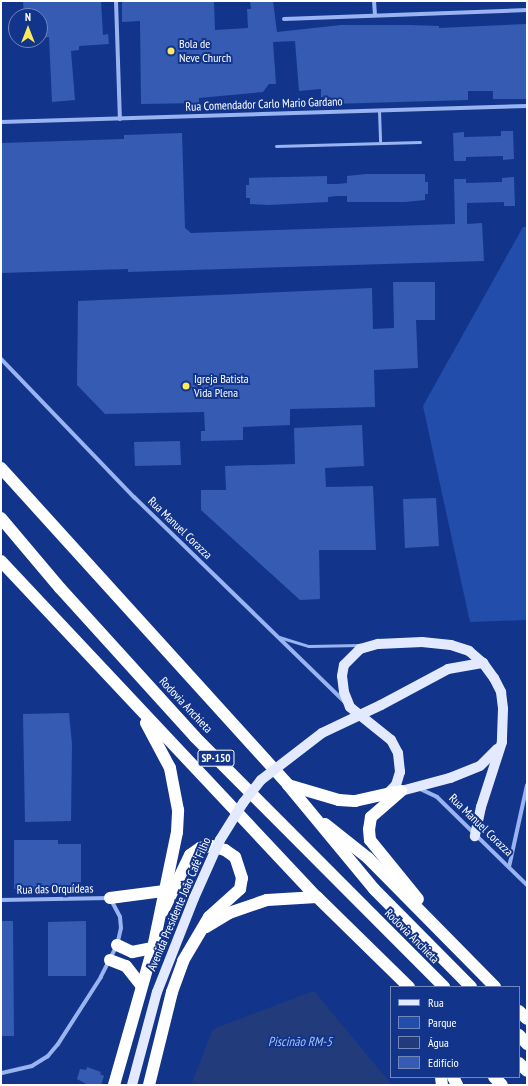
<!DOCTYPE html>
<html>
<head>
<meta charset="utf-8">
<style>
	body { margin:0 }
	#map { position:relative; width:528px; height:1086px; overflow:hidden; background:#12358b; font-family:"PT Sans Narrow",sans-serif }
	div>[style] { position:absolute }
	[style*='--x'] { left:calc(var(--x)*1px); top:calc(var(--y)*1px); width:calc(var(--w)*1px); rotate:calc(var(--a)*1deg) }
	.green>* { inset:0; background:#234dab }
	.water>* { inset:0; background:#213b7b }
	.building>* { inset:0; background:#355bb3 }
	.lane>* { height:3px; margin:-1.5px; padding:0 1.5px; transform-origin:1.5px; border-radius:1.5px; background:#99b4f1 }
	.street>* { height:4px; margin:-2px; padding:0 2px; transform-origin:2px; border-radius:2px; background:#99b4f1 }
	.primary>* { height:10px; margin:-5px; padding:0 5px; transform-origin:5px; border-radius:5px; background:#e3eaff }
	.highway>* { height:12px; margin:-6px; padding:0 6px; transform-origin:6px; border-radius:6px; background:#fff }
	.primary-bridge>* { height:10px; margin:-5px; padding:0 5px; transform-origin:5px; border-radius:5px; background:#e3eaff }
	.dots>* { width:11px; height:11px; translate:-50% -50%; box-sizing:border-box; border:2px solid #12358b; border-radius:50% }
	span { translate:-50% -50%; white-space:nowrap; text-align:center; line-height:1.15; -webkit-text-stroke:4px #12358b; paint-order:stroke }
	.shield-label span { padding:1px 3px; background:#12358b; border:1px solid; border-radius:3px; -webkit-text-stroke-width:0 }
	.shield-label { font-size:11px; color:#fff; font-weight:700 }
	.poi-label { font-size:12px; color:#fff }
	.left { translate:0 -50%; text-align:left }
	.street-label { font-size:12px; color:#fff }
	.water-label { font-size:13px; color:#a5bff8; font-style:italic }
	.frame { position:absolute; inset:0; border:2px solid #fff; pointer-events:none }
	.legend { position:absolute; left:390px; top:986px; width:130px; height:92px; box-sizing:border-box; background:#12358b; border:1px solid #7186b9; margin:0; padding:5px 7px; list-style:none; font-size:12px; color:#fff }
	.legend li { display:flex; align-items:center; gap:8px; height:20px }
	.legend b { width:20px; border:1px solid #7186b9 }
	.north { position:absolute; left:8px; top:8px; width:40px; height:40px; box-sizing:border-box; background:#12358b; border:1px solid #7186b9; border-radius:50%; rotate:0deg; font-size:11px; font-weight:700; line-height:16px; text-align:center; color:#fff }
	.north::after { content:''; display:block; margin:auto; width:14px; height:18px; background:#ffe859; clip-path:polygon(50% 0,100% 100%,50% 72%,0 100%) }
</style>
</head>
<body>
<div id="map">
	<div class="green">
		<div style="clip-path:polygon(523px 227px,527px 227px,527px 620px,470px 622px,423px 406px)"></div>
	</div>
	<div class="water">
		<div style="clip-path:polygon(314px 991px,392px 1085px,191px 1085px,213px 1029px)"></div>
	</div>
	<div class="building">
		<div style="clip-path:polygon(23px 1px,101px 1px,103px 35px,108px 34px,109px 44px,79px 46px,79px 50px,71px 51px,75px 100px,52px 102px,49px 37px,40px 38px,40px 16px,24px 16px)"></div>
		<div style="clip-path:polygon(122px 1px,214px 1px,215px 30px,248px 28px,247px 9px,251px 9px,250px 1px,273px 1px,277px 32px,341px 25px,410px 25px,439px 26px,439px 28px,527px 24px,527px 99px,493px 99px,493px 91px,468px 91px,468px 100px,331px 104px,330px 97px,321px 97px,321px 89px,299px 91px,295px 41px,273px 42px,276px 84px,269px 84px,263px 92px,199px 98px,199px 103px,141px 104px,140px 21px,122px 22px)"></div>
		<div style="clip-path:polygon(501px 131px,513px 131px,514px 159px,503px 160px,503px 156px,466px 157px,466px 161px,454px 161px,453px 133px,464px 132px,464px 137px,501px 136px)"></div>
		<div style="clip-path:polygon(182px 133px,185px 228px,191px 233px,455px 224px,454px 179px,466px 179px,466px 183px,502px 182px,502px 178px,514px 177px,515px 206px,504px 206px,504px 202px,467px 203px,467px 224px,482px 223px,484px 261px,128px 272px,128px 269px,1px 273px,1px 143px,124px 139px,124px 135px)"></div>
		<div style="clip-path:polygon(366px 174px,425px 174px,425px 182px,428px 182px,428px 194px,425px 194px,425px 200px,405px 202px,347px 202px,347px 196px,337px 196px,328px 197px,328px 202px,269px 205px,250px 204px,250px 198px,246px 198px,246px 185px,249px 185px,249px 178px,327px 176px,327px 184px,337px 184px,347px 183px,347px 176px)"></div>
		<div style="clip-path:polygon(393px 282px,435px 282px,435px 320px,416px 320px,418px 368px,374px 370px,375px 407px,290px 409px,290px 425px,243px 427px,243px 440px,201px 441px,201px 431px,205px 431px,204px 412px,105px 414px,77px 385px,78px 301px,372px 288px,373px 329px,394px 328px)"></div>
		<div style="clip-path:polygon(362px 425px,364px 466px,325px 468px,326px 487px,373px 486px,376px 550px,319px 550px,320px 599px,300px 600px,201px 510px,201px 490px,226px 490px,225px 466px,295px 464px,294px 428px)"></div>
		<div style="clip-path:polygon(180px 441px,181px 465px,135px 466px,134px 442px)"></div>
		<div style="clip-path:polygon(436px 498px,439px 546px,405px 548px,403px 499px)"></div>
		<div style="clip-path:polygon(69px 713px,72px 744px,71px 821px,25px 822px,23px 714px)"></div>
		<div style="clip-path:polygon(14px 840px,58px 840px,58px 844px,81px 844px,81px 885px,58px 885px,58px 889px,14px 889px)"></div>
		<div style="clip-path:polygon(1px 921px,13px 921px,14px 1036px,1px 1036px)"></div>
		<div style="clip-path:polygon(86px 921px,86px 976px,48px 976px,48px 922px)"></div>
		<div style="clip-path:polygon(87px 1067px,101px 1072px,100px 1074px,104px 1076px,101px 1085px,88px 1085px,77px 1079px,80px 1069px,86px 1070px)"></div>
	</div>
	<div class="lane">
		<div style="--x:379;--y:110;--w:33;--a:88"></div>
		<div style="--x:276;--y:146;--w:144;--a:-1.6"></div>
		<div style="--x:279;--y:637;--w:31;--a:17"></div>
		<div style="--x:309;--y:646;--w:51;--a:-1.1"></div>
	</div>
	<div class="street">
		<div style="--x:116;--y:1;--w:118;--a:88.1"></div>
		<div style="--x:374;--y:1;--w:14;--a:86"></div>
		<div style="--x:284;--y:19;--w:243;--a:-2.1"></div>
		<div style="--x:1;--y:122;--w:526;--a:-1.74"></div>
		<div style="--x:1;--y:359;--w:192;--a:46.1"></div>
		<div style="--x:134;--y:497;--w:294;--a:44.2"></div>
		<div style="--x:418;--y:788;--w:21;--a:25"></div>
		<div style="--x:437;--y:797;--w:126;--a:44.4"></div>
		<div style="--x:509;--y:867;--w:84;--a:-77.6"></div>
		<div style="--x:1;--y:900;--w:109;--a:-1.1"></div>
		<div style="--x:110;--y:898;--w:21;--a:62"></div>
		<div style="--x:120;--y:917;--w:11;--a:85"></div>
		<div style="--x:121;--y:928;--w:17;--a:103"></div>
		<div style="--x:117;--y:945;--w:36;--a:117"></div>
		<div style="--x:101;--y:977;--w:80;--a:122.7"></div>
		<div style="--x:58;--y:1044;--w:16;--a:130"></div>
		<div style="--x:48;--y:1056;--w:19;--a:148"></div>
		<div style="--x:32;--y:1066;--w:32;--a:167"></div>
	</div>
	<div class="primary">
		<div style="--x:381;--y:705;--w:76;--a:-28.2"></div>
		<div style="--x:448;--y:669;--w:36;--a:-10"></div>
		<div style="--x:401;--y:791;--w:51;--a:-14.9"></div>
		<div style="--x:450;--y:778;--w:32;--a:-22"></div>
		<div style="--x:480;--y:766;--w:24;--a:-45"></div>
		<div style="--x:386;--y:795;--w:14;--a:-45"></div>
		<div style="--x:396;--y:785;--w:14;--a:-73"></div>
		<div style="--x:400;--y:772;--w:19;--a:-96"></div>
		<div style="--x:398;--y:753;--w:15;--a:-118"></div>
		<div style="--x:391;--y:740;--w:53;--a:-141.2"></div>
		<div style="--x:350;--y:707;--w:16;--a:-112"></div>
		<div style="--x:344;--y:692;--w:16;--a:-97"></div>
		<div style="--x:342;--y:676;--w:11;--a:-80"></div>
		<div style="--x:344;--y:665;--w:23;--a:-45"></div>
		<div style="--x:360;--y:649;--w:19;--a:-16"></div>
		<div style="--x:378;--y:644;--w:44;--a:-2.6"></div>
		<div style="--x:422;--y:642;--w:29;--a:6"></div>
		<div style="--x:451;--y:645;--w:19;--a:18"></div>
		<div style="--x:469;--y:651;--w:18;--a:41"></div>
		<div style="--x:483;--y:663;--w:19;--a:54"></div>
		<div style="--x:494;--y:678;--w:16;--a:63"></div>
		<div style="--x:501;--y:692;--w:17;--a:83"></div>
		<div style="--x:503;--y:709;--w:33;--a:92"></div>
		<div style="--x:502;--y:742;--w:68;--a:107.9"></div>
		<div style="--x:481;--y:807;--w:30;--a:102"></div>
		<div style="--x:132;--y:1085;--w:96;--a:-75"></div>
		<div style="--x:157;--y:992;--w:101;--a:-68.5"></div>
	</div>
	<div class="highway">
		<div style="--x:1;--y:468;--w:428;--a:47.8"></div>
		<div style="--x:288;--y:785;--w:135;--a:50.4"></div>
		<div style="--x:374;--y:889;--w:138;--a:45.3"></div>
		<div style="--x:1;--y:518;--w:92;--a:49.9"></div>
		<div style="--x:60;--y:588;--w:201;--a:47.8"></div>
		<div style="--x:195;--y:737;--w:353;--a:45.1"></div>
		<div style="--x:1;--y:561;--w:461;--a:46.8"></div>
		<div style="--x:317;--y:897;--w:129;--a:44.4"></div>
		<div style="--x:288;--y:785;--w:53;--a:16.4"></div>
		<div style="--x:339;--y:800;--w:16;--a:4"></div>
		<div style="--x:355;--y:801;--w:41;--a:-12.7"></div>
		<div style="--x:401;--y:791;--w:40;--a:139"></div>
		<div style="--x:371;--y:817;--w:12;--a:99"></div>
		<div style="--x:369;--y:829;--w:11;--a:85"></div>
		<div style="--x:370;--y:840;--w:76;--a:50.9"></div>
		<div style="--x:325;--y:824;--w:55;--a:38.3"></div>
		<div style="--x:368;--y:858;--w:181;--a:45.4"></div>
		<div style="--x:110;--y:898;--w:53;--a:-7.5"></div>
		<div style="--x:206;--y:927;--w:27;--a:-31"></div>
		<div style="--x:229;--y:913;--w:40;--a:-18.9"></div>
		<div style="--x:267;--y:900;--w:50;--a:-3.4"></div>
		<div style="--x:117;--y:945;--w:17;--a:25"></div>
		<div style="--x:132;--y:952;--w:21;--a:-11"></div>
		<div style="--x:110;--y:960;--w:17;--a:21"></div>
		<div style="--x:126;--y:966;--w:24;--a:52"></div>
		<div style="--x:519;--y:1011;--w:11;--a:45"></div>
		<div style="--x:519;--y:1035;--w:12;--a:48"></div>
		<div style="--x:519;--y:1063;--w:11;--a:45"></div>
		<div style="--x:441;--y:1077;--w:8;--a:83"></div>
		<div style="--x:453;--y:1077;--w:9;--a:63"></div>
		<div style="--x:494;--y:1077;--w:11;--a:45"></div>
		<div style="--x:114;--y:1085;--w:142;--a:-74.1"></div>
		<div style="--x:153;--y:948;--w:118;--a:-78.3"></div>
		<div style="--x:177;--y:832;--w:22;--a:-87"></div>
		<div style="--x:178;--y:810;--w:43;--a:-100.8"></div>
		<div style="--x:170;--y:768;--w:51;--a:-118.1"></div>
		<div style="--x:149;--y:1085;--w:96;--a:-76.1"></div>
		<div style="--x:172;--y:992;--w:33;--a:-70"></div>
		<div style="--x:183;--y:961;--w:51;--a:-59.4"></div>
		<div style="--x:209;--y:917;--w:42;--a:-42.1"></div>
		<div style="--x:240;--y:889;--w:11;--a:-80"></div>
		<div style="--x:242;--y:878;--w:22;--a:-108"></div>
		<div style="--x:235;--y:857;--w:12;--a:-145"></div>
		<div style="--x:225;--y:850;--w:15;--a:-164"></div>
		<div style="--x:211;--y:846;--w:11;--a:170"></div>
		<div style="--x:200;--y:848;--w:12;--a:145"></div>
		<div style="--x:190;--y:855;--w:62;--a:115.7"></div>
	</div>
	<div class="primary-bridge">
		<div style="--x:194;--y:898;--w:64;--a:-65.9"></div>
		<div style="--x:220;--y:840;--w:44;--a:-58.1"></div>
		<div style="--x:243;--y:803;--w:29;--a:-52"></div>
		<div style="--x:261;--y:780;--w:77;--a:-37.6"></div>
		<div style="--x:322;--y:733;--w:65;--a:-25.4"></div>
	</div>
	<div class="dots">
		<div style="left:171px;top:51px;background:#ffe859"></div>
		<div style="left:186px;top:386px;background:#ffe859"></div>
	</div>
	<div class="shield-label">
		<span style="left:216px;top:758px">SP-150</span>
	</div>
	<div class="poi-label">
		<span class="left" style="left:179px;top:51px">Bola de<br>Neve Church</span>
		<span class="left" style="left:194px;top:386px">Igreja Batista<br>Vida Plena</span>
	</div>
	<div class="street-label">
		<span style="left:264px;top:104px;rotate:-2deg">Rua Comendador Carlo Mario Gardano</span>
		<span style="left:180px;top:528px;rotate:44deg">Rua Manuel Corazza</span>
		<span style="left:186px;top:705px;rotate:47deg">Rodovia Anchieta</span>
		<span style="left:481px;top:825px;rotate:44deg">Rua Manuel Corazza</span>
		<span style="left:55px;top:889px;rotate:-1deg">Rua das Orquídeas</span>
		<span style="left:179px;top:904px;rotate:-67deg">Avenida Presidente João Café Filho</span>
		<span style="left:412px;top:936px;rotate:45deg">Rodovia Anchieta</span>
	</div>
	<div class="water-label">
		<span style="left:300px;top:1042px">Piscinão RM-5</span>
	</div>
	<div class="frame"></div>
	<ul class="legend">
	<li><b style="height:5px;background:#e3eaff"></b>Rua</li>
	<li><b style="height:11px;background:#234dab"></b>Parque</li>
	<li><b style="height:11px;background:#213b7b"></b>Água</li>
	<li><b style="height:11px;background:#355bb3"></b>Edifício</li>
	</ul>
	<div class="north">N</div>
</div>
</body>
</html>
